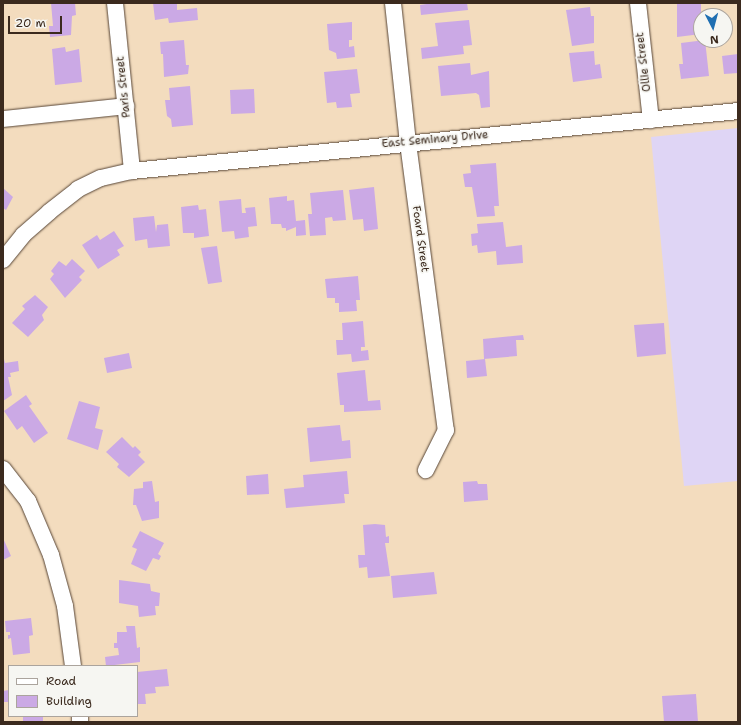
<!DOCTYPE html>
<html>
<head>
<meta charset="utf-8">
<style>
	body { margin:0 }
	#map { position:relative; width:741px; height:725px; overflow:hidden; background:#f3dcbe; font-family:"Shantell Sans",sans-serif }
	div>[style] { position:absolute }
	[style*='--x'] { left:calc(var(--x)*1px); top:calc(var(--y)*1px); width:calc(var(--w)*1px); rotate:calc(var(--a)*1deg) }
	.built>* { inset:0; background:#dfd5f5 }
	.building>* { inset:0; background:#cba9e5 }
	.roads { filter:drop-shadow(0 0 1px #574536) drop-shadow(0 0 1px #574536) }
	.minor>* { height:16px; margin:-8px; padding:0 8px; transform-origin:8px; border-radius:8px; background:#fff }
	span { translate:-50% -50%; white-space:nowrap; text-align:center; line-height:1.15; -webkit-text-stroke:3.5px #f6f6f2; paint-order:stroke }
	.street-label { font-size:11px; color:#3b2a1e }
	.frame { position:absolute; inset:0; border:4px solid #3b2a1e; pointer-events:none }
	.legend { position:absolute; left:8px; top:665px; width:130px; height:52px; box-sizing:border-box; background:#f6f6f2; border:1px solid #aba49d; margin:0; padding:5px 7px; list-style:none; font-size:12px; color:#3b2a1e }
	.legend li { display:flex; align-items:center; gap:8px; height:20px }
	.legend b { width:20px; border:1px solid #aba49d }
	.north { position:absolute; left:693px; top:8px; width:40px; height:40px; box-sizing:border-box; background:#f6f6f2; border:1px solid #aba49d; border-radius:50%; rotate:174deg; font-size:11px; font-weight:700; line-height:16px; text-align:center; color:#3b2a1e }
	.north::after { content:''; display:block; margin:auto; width:14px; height:18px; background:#1f6fb2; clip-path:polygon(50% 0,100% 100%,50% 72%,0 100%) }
	.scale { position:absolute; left:8px; top:16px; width:54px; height:18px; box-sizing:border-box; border:2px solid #3b2a1e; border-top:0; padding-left:5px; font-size:12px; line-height:14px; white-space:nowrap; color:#3b2a1e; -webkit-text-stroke:3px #f6f6f2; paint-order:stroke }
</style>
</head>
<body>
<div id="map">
	<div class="built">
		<div style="clip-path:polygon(738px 128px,738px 481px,684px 486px,651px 137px)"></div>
	</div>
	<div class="building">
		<div style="clip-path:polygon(51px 3px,75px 3px,76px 15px,72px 16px,71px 35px,50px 37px,49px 26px,53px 26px)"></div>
		<div style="clip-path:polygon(153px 3px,177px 3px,177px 10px,197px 8px,198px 20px,169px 23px,168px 18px,155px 20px)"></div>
		<div style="clip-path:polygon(433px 3px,467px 3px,468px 10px,421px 15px,420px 5px)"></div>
		<div style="clip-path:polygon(677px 3px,701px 3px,701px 34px,677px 37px)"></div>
		<div style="clip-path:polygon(590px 7px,591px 16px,594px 16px,594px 43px,572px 46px,566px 10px)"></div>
		<div style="clip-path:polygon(469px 20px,472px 45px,463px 46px,464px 54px,422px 59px,421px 48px,438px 46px,435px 23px)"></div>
		<div style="clip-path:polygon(352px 22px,352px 40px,349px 40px,349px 47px,354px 46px,355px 57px,337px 59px,336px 53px,329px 50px,327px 24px)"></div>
		<div style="clip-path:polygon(184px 40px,186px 65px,189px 65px,188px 74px,164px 77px,163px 54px,161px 54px,160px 42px)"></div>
		<div style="clip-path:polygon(705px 40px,709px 76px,681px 79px,679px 64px,683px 64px,681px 43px)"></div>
		<div style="clip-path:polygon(65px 47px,66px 52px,79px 49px,82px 82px,55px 85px,52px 49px)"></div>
		<div style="clip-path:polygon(594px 51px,595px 65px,600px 64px,602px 78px,573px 82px,569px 53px)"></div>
		<div style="clip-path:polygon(738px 54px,738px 73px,724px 74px,722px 56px)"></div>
		<div style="clip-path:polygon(470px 63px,471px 75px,489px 71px,490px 107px,481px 108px,479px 95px,476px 93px,441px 96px,438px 66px)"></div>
		<div style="clip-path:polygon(357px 69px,360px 93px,350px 94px,352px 107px,337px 108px,336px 102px,327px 103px,324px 72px)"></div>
		<div style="clip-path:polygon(190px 86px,193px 125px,172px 127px,171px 119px,167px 116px,165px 100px,170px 100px,169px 88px)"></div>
		<div style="clip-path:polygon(254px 89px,255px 113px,231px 114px,230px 90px)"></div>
		<div style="clip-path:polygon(496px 163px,499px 206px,494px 206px,495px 216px,477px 217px,472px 187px,465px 187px,463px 174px,471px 173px,470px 165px)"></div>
		<div style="clip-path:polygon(374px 187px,378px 229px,364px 231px,363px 219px,353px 220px,349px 190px)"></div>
		<div style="clip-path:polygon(3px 188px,13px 197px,6px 210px,3px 208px)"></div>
		<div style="clip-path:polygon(343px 190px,346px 220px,333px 221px,332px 217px,325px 218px,326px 235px,310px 236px,308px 214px,312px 214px,310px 193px)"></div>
		<div style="clip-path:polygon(287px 196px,287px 201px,294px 200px,296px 221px,305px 220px,306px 235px,296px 236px,296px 227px,286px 231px,286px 228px,282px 228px,281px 224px,271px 224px,269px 198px)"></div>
		<div style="clip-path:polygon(241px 199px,242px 213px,246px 213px,245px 208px,255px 207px,257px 226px,248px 227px,249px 237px,235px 239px,234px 231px,222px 232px,219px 201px)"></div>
		<div style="clip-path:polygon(198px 205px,199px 210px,206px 209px,209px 236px,194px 238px,194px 233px,183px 233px,181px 207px)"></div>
		<div style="clip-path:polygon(154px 216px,156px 232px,157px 225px,168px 224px,170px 246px,148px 248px,147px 239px,135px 241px,133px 218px)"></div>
		<div style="clip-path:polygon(503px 222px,506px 247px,522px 245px,523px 263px,497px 265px,496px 251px,478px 253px,477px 245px,472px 246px,471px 234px,478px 233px,477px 224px)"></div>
		<div style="clip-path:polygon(114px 231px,124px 246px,117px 250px,120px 255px,98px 269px,82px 245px,97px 235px,100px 240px)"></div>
		<div style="clip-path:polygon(217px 246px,222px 282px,208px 284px,201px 248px)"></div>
		<div style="clip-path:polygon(72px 259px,85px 271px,79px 277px,82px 280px,65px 298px,50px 279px,54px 274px,51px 271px,59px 261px,66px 266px)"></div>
		<div style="clip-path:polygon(358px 276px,360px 300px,356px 300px,357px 311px,339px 312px,339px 303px,335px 303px,335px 298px,327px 298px,325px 279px)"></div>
		<div style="clip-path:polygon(35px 295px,48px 307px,42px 315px,44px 320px,28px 337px,12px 323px,25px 309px,22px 306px)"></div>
		<div style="clip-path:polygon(363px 321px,365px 347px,361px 347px,361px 351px,368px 350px,369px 360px,352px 362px,351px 354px,337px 355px,336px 340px,343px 340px,342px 323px)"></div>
		<div style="clip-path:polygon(664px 323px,666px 354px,637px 357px,634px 325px)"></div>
		<div style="clip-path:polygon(523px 335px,524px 340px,516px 340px,517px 356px,484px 359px,483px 339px)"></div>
		<div style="clip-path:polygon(129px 353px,132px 368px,107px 373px,104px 358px)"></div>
		<div style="clip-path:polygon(3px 355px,5px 363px,18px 361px,19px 371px,10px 373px,11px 377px,8px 377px,12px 395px,3px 401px)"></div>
		<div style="clip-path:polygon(485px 359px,487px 376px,467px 378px,466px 361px)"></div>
		<div style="clip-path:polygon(365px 370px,368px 401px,380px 400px,381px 410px,344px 412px,344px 405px,340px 405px,337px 373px)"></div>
		<div style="clip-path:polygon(26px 395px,32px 404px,29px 406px,48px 433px,34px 443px,22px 426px,17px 430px,4px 411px)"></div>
		<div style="clip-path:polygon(79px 401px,100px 407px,95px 428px,103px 430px,98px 450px,67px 439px)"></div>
		<div style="clip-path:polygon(340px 425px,342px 441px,350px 440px,351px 458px,310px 462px,307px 428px)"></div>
		<div style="clip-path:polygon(122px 437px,133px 448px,135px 446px,141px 452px,138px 455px,145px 462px,129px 477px,117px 467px,119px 464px,106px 452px)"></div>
		<div style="clip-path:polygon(347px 471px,349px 494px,344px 494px,345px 503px,286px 508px,284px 489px,304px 487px,303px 475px)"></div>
		<div style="clip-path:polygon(268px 474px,269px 494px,247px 495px,246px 476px)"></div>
		<div style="clip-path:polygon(152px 481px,155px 502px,159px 501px,159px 518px,142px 521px,136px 505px,133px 505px,134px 489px,143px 488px,143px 482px)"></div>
		<div style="clip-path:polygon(477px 481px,478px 484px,487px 484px,488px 500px,464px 502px,463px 482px)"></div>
		<div style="clip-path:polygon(375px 524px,385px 525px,386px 537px,389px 536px,389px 543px,385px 543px,390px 576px,368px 578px,367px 567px,359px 568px,358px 555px,365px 555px,363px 525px)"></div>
		<div style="clip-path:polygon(140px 531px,164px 543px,158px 554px,161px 556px,159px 560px,153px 558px,146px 571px,131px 564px,137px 549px,132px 547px)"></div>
		<div style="clip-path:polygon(3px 538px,11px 556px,3px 560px)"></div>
		<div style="clip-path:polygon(434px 572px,437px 594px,393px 598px,391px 576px)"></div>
		<div style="clip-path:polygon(119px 580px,150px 584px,151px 591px,160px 593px,159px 606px,155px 606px,156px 615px,139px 617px,138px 606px,119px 603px)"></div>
		<div style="clip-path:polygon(31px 618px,33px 635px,29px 636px,30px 653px,13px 655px,11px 638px,8px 639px,8px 635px,10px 635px,10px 632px,6px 632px,5px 621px)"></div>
		<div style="clip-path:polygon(126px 626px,135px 626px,137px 648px,140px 647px,140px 662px,106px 666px,105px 657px,119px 655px,118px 648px,114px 648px,114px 643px,117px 643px,117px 632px,127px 632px)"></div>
		<div style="clip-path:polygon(167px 669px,169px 686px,155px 687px,156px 693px,145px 694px,146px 704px,137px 704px,137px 672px)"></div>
		<div style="clip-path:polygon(9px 690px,9px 702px,3px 702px,3px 691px)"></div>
		<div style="clip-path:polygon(696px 694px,698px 722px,664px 722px,662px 696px)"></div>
		<div style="clip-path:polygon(43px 716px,43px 722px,23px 722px,23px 717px)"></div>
	</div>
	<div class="roads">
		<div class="minor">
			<div style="--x:115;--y:3;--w:169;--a:84.2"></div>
			<div style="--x:393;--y:3;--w:141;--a:83.9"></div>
			<div style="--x:408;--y:143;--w:290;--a:82.5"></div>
			<div style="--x:446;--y:430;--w:45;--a:116.6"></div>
			<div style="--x:638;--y:3;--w:118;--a:83.7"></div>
			<div style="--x:3;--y:119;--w:124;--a:-6"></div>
			<div style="--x:3;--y:260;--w:32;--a:-51"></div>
			<div style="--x:23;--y:235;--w:35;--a:-41"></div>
			<div style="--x:49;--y:212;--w:37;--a:-38"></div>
			<div style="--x:78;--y:189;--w:25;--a:-26"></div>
			<div style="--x:101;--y:178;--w:32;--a:-13"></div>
			<div style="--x:132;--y:171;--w:609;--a:-5.65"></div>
			<div style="--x:3;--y:469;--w:41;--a:52"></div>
			<div style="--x:28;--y:501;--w:59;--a:66.9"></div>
			<div style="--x:51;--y:555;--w:53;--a:74.6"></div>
			<div style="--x:65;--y:606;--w:61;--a:82.4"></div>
			<div style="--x:80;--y:716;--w:6;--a:90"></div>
		</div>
	</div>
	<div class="street-label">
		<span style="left:644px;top:62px;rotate:-97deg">Ollie Street</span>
		<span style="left:124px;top:87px;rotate:-96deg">Paris Street</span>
		<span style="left:435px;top:140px;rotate:-5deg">East Seminary Drive</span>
		<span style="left:420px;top:239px;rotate:82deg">Foard Street</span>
	</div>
	<div class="frame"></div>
	<ul class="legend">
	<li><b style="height:5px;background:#fff"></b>Road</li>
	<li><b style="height:11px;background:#cba9e5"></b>Building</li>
	</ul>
	<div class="north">N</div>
	<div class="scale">20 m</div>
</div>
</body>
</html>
